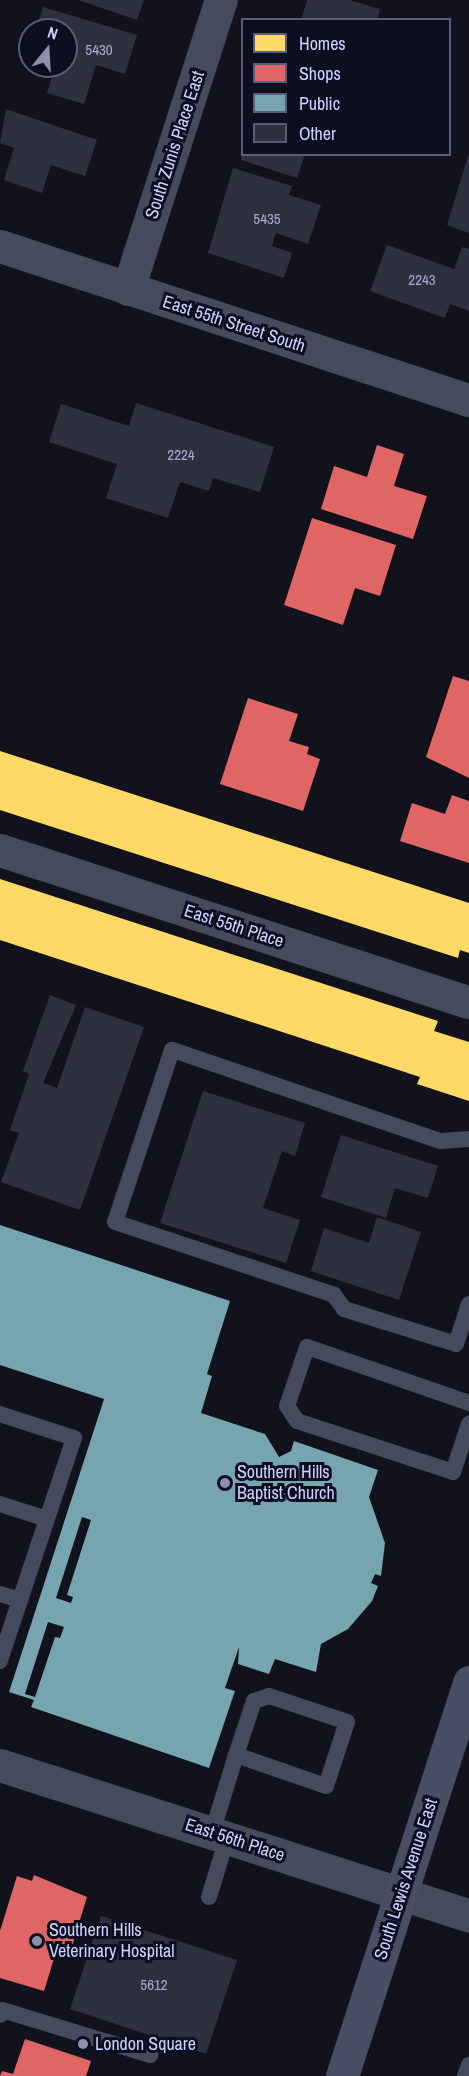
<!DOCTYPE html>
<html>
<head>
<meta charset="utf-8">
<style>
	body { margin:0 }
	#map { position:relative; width:469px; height:2076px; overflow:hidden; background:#11121c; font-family:"Archivo Narrow",sans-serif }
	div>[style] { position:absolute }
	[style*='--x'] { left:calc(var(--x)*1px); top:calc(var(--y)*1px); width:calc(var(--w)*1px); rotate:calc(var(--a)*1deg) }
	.homes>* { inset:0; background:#ffd966 }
	.shops>* { inset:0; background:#e06666 }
	.public>* { inset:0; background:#76a5af }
	.building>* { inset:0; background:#2f303e }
	.service>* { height:16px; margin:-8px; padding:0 8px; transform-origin:8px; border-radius:8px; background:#464a5d }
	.minor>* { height:33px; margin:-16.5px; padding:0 16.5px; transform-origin:16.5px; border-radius:16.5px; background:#464a5d }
	.secondary>* { height:33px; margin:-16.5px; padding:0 16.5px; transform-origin:16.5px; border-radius:16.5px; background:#484e63 }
	.dots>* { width:16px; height:16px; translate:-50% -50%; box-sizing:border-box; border:3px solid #0d0e20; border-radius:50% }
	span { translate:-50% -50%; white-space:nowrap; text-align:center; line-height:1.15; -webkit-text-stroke:6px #0d0e20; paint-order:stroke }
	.number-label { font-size:15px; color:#a6aace }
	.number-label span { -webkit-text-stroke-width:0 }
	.street-label { font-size:18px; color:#ced2fe }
	.poi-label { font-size:18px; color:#ced2fe }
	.left { translate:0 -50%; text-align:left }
	.legend { position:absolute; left:241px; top:18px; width:210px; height:138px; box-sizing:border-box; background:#0d0e20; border:2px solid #5a5c79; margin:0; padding:8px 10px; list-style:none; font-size:18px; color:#ced2fe }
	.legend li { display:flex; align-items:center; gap:12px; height:30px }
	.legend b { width:30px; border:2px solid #5a5c79 }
	.north { position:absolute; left:18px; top:18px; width:60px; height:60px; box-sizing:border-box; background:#0d0e20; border:2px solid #5a5c79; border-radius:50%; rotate:18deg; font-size:16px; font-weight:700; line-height:24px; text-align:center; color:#ced2fe }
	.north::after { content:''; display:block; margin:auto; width:21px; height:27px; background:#8c8faf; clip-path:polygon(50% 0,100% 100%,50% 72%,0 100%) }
</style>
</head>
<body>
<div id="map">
	<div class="homes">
		<div style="clip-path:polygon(0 751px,469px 903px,469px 953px,460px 950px,458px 958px,0 810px)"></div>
		<div style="clip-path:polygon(0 879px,438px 1021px,434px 1031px,469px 1042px,469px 1101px,417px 1084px,420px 1077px,0 940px)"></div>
	</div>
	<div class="shops">
		<div style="clip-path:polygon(377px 445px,404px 454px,394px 486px,427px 496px,413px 539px,321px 509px,334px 466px,367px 477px)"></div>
		<div style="clip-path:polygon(312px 518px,396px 545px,380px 596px,355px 588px,343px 625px,284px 605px)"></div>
		<div style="clip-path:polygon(453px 676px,469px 681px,469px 778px,426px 757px)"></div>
		<div style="clip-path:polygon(248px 698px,298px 714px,289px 741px,309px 747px,307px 754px,320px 759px,303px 811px,220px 784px)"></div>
		<div style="clip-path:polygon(452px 795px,469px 801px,469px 863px,400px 841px,412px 803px,445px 814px)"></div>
		<div style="clip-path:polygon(34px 1875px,87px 1897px,69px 1956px,56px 1952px,44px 1991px,0 1978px,0 1931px,17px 1876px,32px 1881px)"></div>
		<div style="clip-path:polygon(25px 2039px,91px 2061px,86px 2076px,0 2076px,2px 2071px,13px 2074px)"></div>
	</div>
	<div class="public">
		<div style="clip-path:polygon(evenodd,0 1225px,230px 1301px,207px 1374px,212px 1376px,201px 1413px,265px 1434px,279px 1457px,291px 1451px,294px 1441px,378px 1470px,369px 1497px,385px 1543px,381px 1576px,375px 1574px,371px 1583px,378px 1586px,372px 1601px,348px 1629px,321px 1644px,316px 1672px,275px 1659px,269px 1674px,238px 1664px,239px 1647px,225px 1688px,235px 1691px,209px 1768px,31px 1707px,34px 1700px,9px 1692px,104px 1399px,0 1365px,0 1225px,82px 1517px,91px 1520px,67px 1595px,73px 1597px,71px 1603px,56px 1598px,82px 1517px,0 1225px,48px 1622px,64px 1627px,60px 1638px,55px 1637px,35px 1697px,25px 1694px,48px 1622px)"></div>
	</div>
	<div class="building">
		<div style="clip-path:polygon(78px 0,144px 0,137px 20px)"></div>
		<div style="clip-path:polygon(307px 0,350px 0,380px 9px,377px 20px,301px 20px)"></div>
		<div style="clip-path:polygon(43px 7px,137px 35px,125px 74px,96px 65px,84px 104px,47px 93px,55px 66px,66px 66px,66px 30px,36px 30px)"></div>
		<div style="clip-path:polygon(6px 109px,97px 140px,85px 176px,51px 165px,42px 193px,4px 180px,14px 148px,0 143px)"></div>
		<div style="clip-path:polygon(242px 154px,305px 154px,297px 178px,241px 160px)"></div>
		<div style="clip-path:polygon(468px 156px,469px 156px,469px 233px,447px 225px)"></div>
		<div style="clip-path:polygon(233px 168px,292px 186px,289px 195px,321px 205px,308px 244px,276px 233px,272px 246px,292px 253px,284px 278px,208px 253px)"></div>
		<div style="clip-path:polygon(387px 245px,454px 269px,462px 247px,469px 249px,469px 311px,450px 304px,445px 318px,370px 291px)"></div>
		<div style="clip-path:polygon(136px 403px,274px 447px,260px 492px,213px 478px,209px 491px,180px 482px,168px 518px,106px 498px,117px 464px,49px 442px,61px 404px,129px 426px)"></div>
		<div style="clip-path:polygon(50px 995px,76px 1005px,43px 1083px,57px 1088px,85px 1007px,144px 1027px,80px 1210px,1px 1182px,19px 1133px,10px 1130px,29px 1074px,23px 1071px)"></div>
		<div style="clip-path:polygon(203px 1091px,305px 1123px,295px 1156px,282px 1151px,263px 1208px,300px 1220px,286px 1263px,160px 1223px)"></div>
		<div style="clip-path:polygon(341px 1135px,438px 1166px,428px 1198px,395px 1188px,386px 1218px,321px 1197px)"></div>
		<div style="clip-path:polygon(377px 1217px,421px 1232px,399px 1300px,311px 1271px,324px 1228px,369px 1243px)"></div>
		<div style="clip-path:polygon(101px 1916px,237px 1960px,206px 2054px,70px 2009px)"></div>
	</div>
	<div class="service">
		<div style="--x:469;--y:1139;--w:29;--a:176"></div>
		<div style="--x:440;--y:1141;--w:283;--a:-161.2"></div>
		<div style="--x:172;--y:1050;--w:181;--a:108.3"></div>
		<div style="--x:115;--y:1222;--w:231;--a:18.4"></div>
		<div style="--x:334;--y:1295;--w:17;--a:54"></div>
		<div style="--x:344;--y:1309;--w:117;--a:17.4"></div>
		<div style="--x:456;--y:1344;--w:42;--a:-72"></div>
		<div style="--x:469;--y:1403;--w:171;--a:-160.9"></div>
		<div style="--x:307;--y:1347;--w:62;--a:108.7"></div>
		<div style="--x:287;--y:1406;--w:18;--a:56"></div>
		<div style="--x:297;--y:1421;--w:164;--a:18.1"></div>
		<div style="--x:453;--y:1472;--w:51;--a:-71.6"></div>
		<div style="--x:0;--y:1414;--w:78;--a:18"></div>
		<div style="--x:74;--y:1438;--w:235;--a:108.4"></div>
		<div style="--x:0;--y:1504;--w:49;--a:17.7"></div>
		<div style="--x:0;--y:1594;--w:21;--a:17"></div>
		<div style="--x:212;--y:1833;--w:82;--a:-72.9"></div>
		<div style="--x:236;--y:1755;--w:57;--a:-71.6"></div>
		<div style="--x:254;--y:1701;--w:16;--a:-18"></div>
		<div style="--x:269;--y:1696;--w:82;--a:18.4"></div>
		<div style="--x:347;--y:1722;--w:67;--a:108.2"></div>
		<div style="--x:326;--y:1786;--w:95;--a:-161"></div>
		<div style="--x:209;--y:1897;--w:62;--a:-73"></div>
		<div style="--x:0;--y:2015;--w:5;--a:-68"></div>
		<div style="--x:2;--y:2010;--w:155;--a:16.9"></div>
		<div style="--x:465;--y:2076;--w:12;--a:-70"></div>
	</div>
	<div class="minor">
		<div style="--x:0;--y:246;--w:494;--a:18.2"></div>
		<div style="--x:128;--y:289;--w:304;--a:-72.2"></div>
		<div style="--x:0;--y:850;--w:493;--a:18"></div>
		<div style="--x:0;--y:1765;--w:493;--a:17.8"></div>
	</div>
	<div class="secondary">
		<div style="--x:342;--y:2076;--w:414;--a:-72.1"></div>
	</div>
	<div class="dots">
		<div style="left:225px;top:1483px;background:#8c8faf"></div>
		<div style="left:37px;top:1941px;background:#8c8faf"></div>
		<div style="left:83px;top:2044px;background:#8c8faf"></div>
	</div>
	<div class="number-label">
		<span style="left:99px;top:50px">5430</span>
		<span style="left:267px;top:219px">5435</span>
		<span style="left:422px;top:280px">2243</span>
		<span style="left:181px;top:455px">2224</span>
		<span style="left:154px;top:1985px">5612</span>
	</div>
	<div class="street-label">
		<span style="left:175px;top:145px;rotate:-72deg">South Zunis Place East</span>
		<span style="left:234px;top:324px;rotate:18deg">East 55th Street South</span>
		<span style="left:234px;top:926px;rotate:18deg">East 55th Place</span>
		<span style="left:235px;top:1840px;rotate:18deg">East 56th Place</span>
		<span style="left:406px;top:1879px;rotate:-72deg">South Lewis Avenue East</span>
	</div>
	<div class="poi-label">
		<span class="left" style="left:237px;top:1483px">Southern Hills<br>Baptist Church</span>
		<span class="left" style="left:49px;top:1941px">Southern Hills<br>Veterinary Hospital</span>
		<span class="left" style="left:95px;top:2044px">London Square</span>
	</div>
	<ul class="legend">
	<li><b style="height:16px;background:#ffd966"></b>Homes</li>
	<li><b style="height:16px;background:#e06666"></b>Shops</li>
	<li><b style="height:16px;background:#76a5af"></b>Public</li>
	<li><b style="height:16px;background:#2f303e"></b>Other</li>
	</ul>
	<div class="north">N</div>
</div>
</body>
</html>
